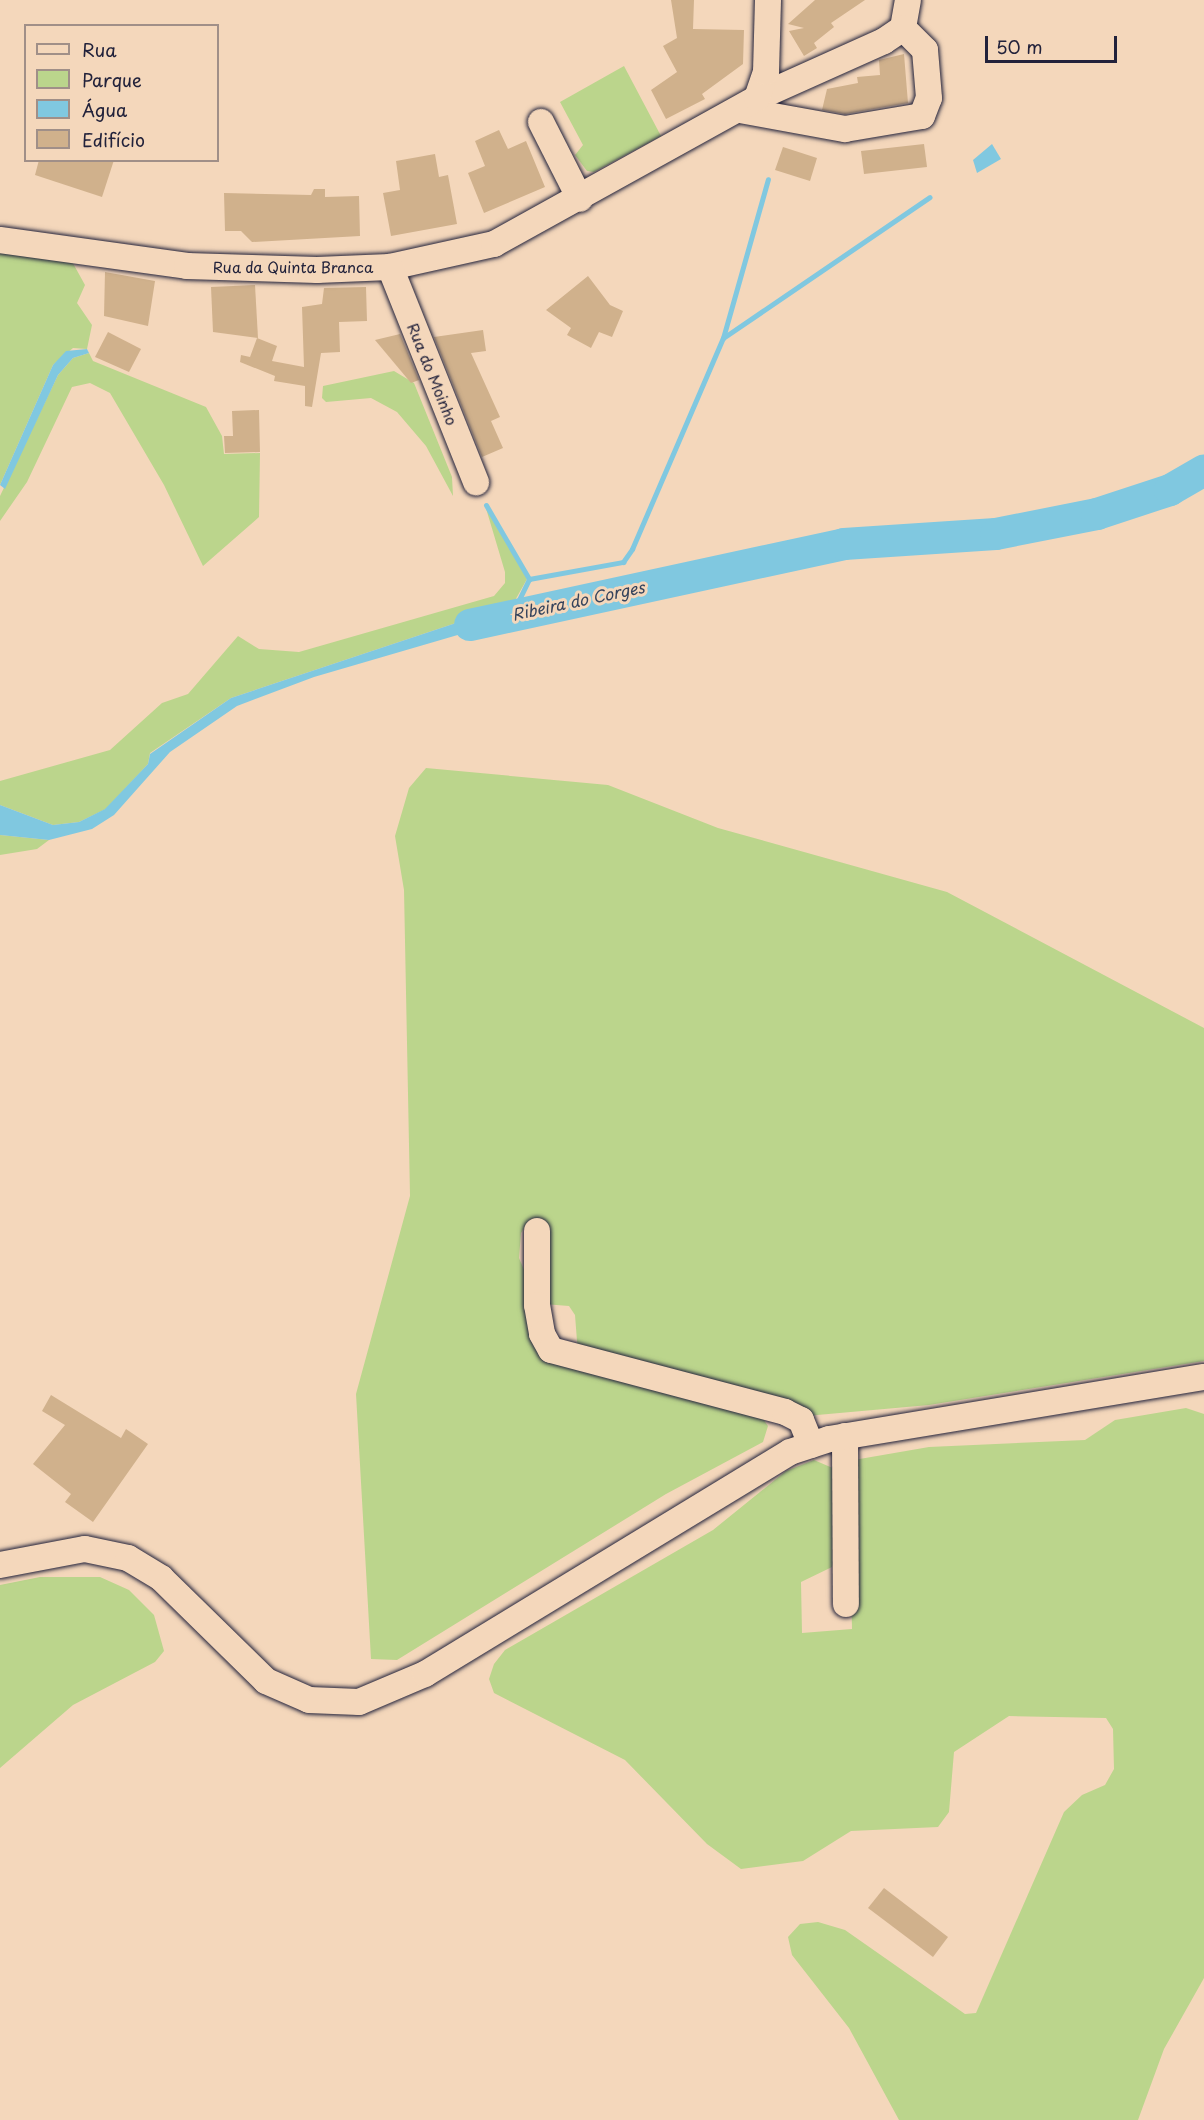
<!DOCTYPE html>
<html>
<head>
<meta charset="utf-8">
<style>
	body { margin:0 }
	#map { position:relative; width:1204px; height:2120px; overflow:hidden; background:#f4d7bb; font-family:"Playpen Sans",sans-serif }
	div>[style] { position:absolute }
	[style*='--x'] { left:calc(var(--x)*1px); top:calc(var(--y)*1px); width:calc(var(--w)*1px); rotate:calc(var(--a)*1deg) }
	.green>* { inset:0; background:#bbd58c }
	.water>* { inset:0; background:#80c8e0 }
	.stream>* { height:5px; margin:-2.5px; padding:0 2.5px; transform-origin:2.5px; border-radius:2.5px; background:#80c8e0 }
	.river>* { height:32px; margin:-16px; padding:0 16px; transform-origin:16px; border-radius:16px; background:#80c8e0 }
	.building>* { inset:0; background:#d0b18c }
	.roads { filter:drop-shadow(0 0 2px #22223b) drop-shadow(0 0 2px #22223b) }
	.minor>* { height:26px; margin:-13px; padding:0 13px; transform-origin:13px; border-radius:13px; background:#f4d7bb }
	span { translate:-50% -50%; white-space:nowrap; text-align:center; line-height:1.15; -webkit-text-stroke:6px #f4d7bb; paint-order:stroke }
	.street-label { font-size:15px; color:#22223b }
	.water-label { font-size:16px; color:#35435c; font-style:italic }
	.legend { position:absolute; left:24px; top:24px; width:195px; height:138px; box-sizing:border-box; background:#f4d7bb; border:2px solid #a08f88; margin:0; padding:8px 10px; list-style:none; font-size:18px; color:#22223b }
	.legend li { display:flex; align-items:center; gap:12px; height:30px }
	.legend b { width:30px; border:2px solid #a08f88 }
	.scale { position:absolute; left:985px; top:36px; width:132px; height:27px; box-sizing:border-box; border:3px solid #22223b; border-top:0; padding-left:8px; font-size:18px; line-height:21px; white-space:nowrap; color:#22223b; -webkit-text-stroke:4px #f4d7bb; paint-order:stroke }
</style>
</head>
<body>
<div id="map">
	<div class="green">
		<div style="clip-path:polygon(624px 66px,661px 136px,594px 172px,587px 171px,575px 155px,583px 145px,560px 102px)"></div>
		<div style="clip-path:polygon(0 247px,69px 256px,85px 285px,77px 303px,92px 325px,87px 349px,73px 348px,53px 365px,0 485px)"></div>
		<div style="clip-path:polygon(89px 353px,93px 361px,206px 407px,222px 436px,224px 454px,260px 453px,259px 517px,203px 566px,164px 485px,110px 393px,90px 383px,72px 387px,27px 482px,0 521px,0 496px,58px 375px,73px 358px)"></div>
		<div style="clip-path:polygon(394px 371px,414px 383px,452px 477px,453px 496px,426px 446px,397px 412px,371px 398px,326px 402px,322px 398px,323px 386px)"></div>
		<div style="clip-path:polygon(485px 505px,527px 579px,513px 604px,231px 698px,150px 753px,148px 764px,106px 809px,79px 822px,53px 825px,0 805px,0 781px,110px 750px,162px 703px,188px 694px,238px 636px,259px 649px,299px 652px,494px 596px,505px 583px,505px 572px)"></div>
		<div style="clip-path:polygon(426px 768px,608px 785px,718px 828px,947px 892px,1204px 1028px,1204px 1361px,929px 1405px,806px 1416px,578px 1354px,575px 1315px,569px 1306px,544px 1304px,544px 1227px,540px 1220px,529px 1221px,521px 1233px,519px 1258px,532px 1288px,533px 1330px,543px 1358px,758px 1412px,768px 1426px,763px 1442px,666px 1494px,397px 1660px,371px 1659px,356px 1394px,410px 1196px,404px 890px,395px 836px,409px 788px)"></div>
		<div style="clip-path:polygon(0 835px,49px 840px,37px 849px,0 855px)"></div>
		<div style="clip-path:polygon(1186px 1408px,1204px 1414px,1204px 1978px,1164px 2049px,1138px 2120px,899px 2120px,849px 2028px,792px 1955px,788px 1937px,800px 1924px,818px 1922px,845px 1930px,965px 2014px,976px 2013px,1064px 1812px,1082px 1795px,1105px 1785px,1114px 1769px,1113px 1729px,1106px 1718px,1009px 1716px,954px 1752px,949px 1812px,938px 1827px,851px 1831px,803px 1861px,741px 1869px,707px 1844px,625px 1760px,494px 1693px,489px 1679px,494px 1664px,505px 1650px,713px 1530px,786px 1471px,814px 1460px,835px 1469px,838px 1552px,832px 1567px,801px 1582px,802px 1633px,852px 1629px,848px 1461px,929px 1447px,1085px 1440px,1115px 1420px)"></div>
		<div style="clip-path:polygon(40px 1577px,100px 1577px,129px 1590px,154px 1615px,164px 1651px,155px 1662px,73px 1705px,0 1768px,0 1585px)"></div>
	</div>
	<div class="water">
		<div style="clip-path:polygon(992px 144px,1001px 159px,977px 173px,973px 160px)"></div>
		<div style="clip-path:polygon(87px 349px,89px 353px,73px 358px,58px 375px,5px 489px,0 485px,53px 365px,66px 351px)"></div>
		<div style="clip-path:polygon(513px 604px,509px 620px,314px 677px,237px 706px,170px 752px,114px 815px,92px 829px,49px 840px,0 835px,0 805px,53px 825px,79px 822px,105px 809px,148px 764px,150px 754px,231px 698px)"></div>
	</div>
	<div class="stream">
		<div style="--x:723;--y:338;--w:250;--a:-34.3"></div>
		<div style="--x:486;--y:505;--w:86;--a:59.8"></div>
		<div style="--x:529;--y:579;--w:96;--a:-10.3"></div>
		<div style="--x:623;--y:562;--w:16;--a:-55"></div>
		<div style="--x:632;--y:549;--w:230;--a:-66.7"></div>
		<div style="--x:723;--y:338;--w:165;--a:-74.2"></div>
		<div style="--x:512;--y:614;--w:39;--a:-64"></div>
	</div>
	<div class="river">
		<div style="--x:470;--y:625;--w:383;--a:-12.2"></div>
		<div style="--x:844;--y:544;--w:152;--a:-3.8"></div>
		<div style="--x:996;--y:534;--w:103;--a:-11.2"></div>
		<div style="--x:1097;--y:514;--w:77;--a:-18.2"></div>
		<div style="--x:1170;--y:490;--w:39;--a:-30"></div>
	</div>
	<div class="building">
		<div style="clip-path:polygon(671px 0,694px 0,693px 29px,744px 30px,743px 64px,702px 94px,705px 99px,666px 119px,651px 90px,677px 72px,663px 46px,677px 38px)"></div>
		<div style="clip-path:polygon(815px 0,865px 0,831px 23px,834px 27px,814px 43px,817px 48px,804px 56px,789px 31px,804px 28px,788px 24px)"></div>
		<div style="clip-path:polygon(904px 54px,908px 103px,845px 114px,822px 110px,827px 89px,858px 83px,857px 77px,880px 75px,879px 60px)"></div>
		<div style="clip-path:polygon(499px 130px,508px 149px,526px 141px,545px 187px,484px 213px,468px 173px,485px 166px,475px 141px)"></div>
		<div style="clip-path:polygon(924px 144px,927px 167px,864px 174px,861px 151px)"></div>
		<div style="clip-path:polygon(783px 147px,817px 158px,810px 181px,775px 170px)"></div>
		<div style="clip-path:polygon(435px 154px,439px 177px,448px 175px,457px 224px,391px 236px,383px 193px,400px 190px,396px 161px)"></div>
		<div style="clip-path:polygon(39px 160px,114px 160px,102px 197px,35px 175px)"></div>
		<div style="clip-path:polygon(314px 189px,325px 189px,325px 197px,359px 196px,360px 236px,252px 242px,241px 231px,225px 231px,224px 193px,311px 195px)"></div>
		<div style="clip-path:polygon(105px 272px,155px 281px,148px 326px,104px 316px)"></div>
		<div style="clip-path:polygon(588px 276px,610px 305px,623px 311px,612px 337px,599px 332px,591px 348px,567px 335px,571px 328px,546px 310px)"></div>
		<div style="clip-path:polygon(255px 285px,258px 338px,213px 332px,211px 287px)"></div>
		<div style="clip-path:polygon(366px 287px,367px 321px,339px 322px,340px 352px,321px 353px,312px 407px,305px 406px,305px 386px,274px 381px,275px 376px,240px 362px,241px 355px,250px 357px,257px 338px,277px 346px,272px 361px,304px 367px,302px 307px,322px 304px,324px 288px)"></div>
		<div style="clip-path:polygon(483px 330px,486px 351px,471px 353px,500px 417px,491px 421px,503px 448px,482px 457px,434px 337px)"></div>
		<div style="clip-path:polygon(108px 332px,141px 349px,129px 372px,95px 357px)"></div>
		<div style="clip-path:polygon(400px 334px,419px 380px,411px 383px,375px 340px)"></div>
		<div style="clip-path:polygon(259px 410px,260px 452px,225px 453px,224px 436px,233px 436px,232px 411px)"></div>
		<div style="clip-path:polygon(51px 1395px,121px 1438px,126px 1429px,148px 1444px,93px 1522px,65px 1502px,71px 1494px,33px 1464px,65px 1425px,42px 1411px)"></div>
		<div style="clip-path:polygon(884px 1888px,948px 1937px,933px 1957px,868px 1908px)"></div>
	</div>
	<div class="roads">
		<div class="minor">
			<div style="--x:757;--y:98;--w:139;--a:-24.2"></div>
			<div style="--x:884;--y:41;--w:23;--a:-34"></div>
			<div style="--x:903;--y:28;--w:28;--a:-80"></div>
			<div style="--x:740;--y:110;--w:107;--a:10.3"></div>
			<div style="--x:845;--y:129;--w:78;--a:-9.6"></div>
			<div style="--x:922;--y:116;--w:19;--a:-69"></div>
			<div style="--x:929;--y:98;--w:48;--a:-94.8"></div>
			<div style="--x:925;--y:50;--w:31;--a:-135"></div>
			<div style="--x:541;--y:122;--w:86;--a:63.1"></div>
			<div style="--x:0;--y:240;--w:189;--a:7.9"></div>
			<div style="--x:187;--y:266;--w:130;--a:1.8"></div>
			<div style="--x:317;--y:270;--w:73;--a:-2.4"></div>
			<div style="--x:390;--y:267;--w:107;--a:-12.5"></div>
			<div style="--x:494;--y:244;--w:301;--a:-29"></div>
			<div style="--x:757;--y:98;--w:28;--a:-71"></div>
			<div style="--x:766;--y:72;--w:72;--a:-88.4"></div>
			<div style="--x:390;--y:267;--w:232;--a:68.2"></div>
			<div style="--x:537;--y:1231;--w:74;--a:90"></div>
			<div style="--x:537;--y:1305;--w:29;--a:80"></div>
			<div style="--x:542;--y:1334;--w:18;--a:61"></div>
			<div style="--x:551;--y:1350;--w:242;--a:14.8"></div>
			<div style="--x:785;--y:1412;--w:18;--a:27"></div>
			<div style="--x:801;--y:1420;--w:27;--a:68"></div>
			<div style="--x:845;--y:1436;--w:168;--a:89.7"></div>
			<div style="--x:0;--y:1565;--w:86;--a:-10.7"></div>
			<div style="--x:85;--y:1549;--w:44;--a:11.8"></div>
			<div style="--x:128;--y:1558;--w:39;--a:31"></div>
			<div style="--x:161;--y:1578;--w:147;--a:44.4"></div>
			<div style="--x:266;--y:1681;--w:47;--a:23.8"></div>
			<div style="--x:309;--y:1700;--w:50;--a:2.3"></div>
			<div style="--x:359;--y:1702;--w:72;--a:-23"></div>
			<div style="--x:425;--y:1674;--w:427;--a:-31.3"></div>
			<div style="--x:790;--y:1452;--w:41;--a:-18.4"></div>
			<div style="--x:829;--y:1439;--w:380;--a:-9.4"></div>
		</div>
	</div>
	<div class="street-label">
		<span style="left:293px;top:267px">Rua da Quinta Branca</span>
		<span style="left:433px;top:374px;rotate:68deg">Rua do Moinho</span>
	</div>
	<div class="water-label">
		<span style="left:578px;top:600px;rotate:-12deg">Ribeira do Corges</span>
	</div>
	<ul class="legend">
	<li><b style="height:8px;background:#f4d7bb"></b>Rua</li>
	<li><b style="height:16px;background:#bbd58c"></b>Parque</li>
	<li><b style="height:16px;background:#80c8e0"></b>Água</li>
	<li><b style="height:16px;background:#d0b18c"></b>Edifício</li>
	</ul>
	<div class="scale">50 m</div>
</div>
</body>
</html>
